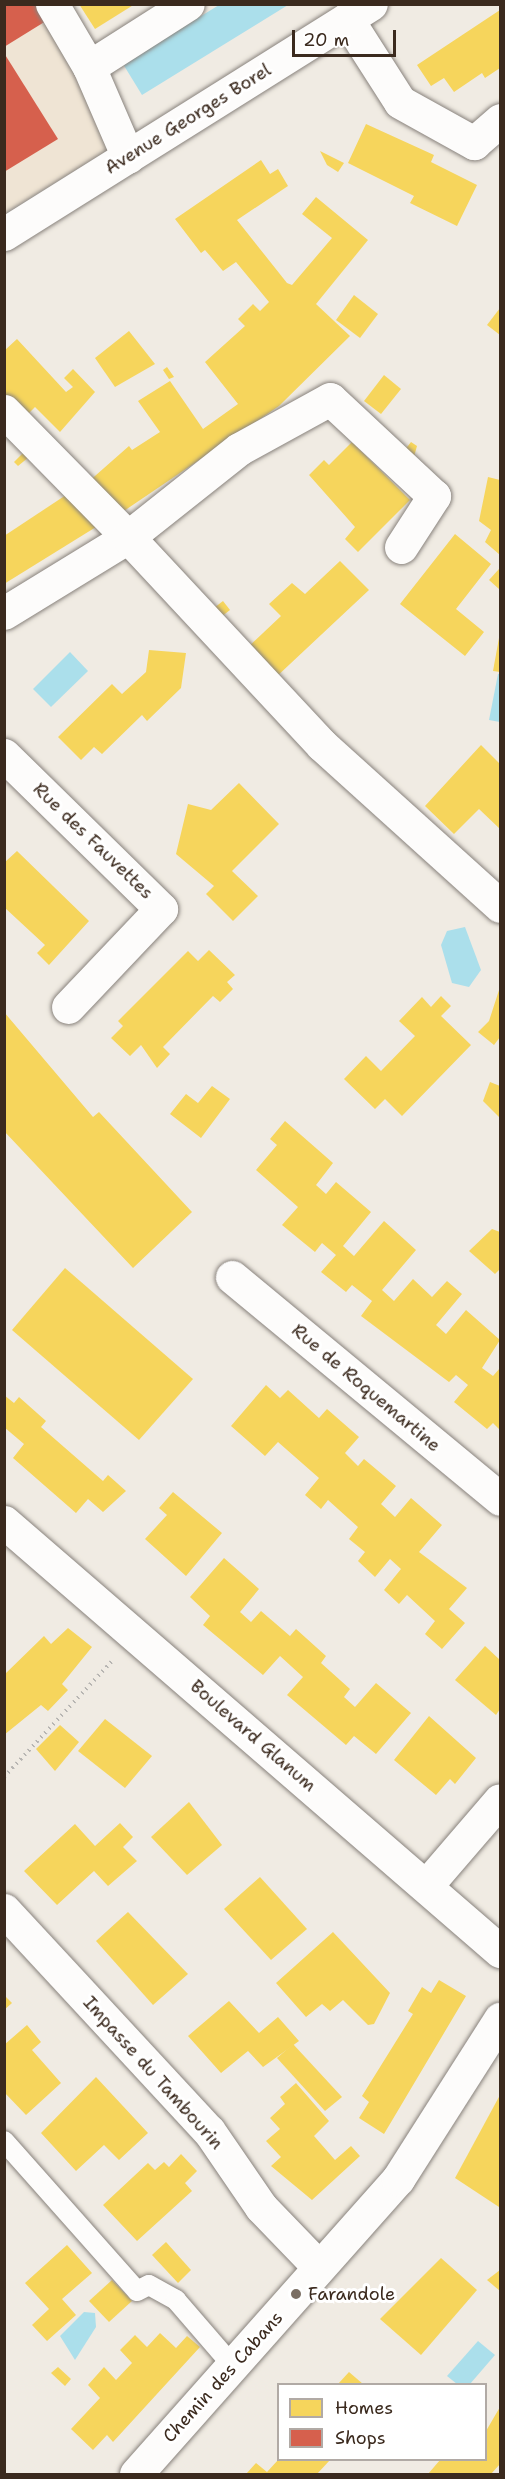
<!DOCTYPE html>
<html>
<head>
<meta charset="utf-8">
<style>
	body { margin:0 }
	#map { position:relative; width:505px; height:2479px; overflow:hidden; background:#f0ebe3; font-family:"Shantell Sans",sans-serif }
	div>[style] { position:absolute }
	[style*='--x'] { left:calc(var(--x)*1px); top:calc(var(--y)*1px); width:calc(var(--w)*1px); rotate:calc(var(--a)*1deg) }
	.built>* { inset:0; background:#efe4d4 }
	.water>* { inset:0; background:#abdfeb }
	.homes>* { inset:0; background:#f6d55c }
	.shops>* { inset:0; background:#d6604d }
	.path>* { height:4px; margin-top:-2px; transform-origin:0; background:repeating-linear-gradient(90deg,#b7b5b2 0 1.5px,transparent 0 6px) }
	.roads { filter:drop-shadow(0 0 2px #88827c) drop-shadow(0 0 2px #88827c) }
	.service>* { height:20px; margin:-10px; padding:0 10px; transform-origin:10px; border-radius:10px; background:#fdfcfb }
	.minor>* { height:33px; margin:-16.5px; padding:0 16.5px; transform-origin:16.5px; border-radius:16.5px; background:#fdfcfb }
	.primary>* { height:33px; margin:-16.5px; padding:0 16.5px; transform-origin:16.5px; border-radius:16.5px; background:#fdfcfb }
	.dots>* { width:16px; height:16px; translate:-50% -50%; box-sizing:border-box; border:3px solid #fff; border-radius:50% }
	span { translate:-50% -50%; white-space:nowrap; text-align:center; line-height:1.15; -webkit-text-stroke:6px #fff; paint-order:stroke }
	.street-label { font-size:18px; color:#3b2a1e }
	.poi-label { font-size:18px; color:#3b2a1e }
	.left { translate:0 -50%; text-align:left }
	.frame { position:absolute; inset:0; border:6px solid #3b2a1e; pointer-events:none }
	.legend { position:absolute; left:277px; top:2383px; width:210px; height:78px; box-sizing:border-box; background:#fff; border:2px solid #b1aaa5; margin:0; padding:8px 10px; list-style:none; font-size:18px; color:#3b2a1e }
	.legend li { display:flex; align-items:center; gap:12px; height:30px }
	.legend b { width:30px; border:2px solid #b1aaa5 }
	.scale { position:absolute; left:292px; top:30px; width:104px; height:27px; box-sizing:border-box; border:3px solid #3b2a1e; border-top:0; padding-left:8px; font-size:18px; line-height:21px; white-space:nowrap; color:#3b2a1e; -webkit-text-stroke:4px #fff; paint-order:stroke }
</style>
</head>
<body>
<div id="map">
	<div class="built">
		<div style="clip-path:polygon(5px 5px,37px 5px,121px 142px,5px 213px)"></div>
	</div>
	<div class="water">
		<div style="clip-path:polygon(219px 5px,288px 5px,142px 95px,123px 64px)"></div>
		<div style="clip-path:polygon(70px 652px,88px 671px,51px 707px,33px 689px)"></div>
		<div style="clip-path:polygon(498px 674px,500px 674px,500px 722px,489px 720px)"></div>
		<div style="clip-path:polygon(465px 927px,481px 970px,469px 987px,452px 983px,441px 945px,447px 931px)"></div>
		<div style="clip-path:polygon(84px 2312px,95px 2313px,96px 2327px,75px 2360px,60px 2336px)"></div>
		<div style="clip-path:polygon(478px 2341px,495px 2355px,470px 2384px,457px 2384px,447px 2376px)"></div>
	</div>
	<div class="homes">
		<div style="clip-path:polygon(79px 4px,135px 4px,95px 29px)"></div>
		<div style="clip-path:polygon(500px 10px,500px 68px,485px 78px,482px 73px,454px 92px,444px 78px,431px 86px,417px 65px)"></div>
		<div style="clip-path:polygon(366px 124px,434px 155px,431px 162px,477px 185px,457px 226px,410px 203px,414px 196px,348px 163px)"></div>
		<div style="clip-path:polygon(320px 151px,344px 163px,338px 172px,327px 165px)"></div>
		<div style="clip-path:polygon(261px 160px,270px 174px,278px 169px,288px 186px,237px 220px,287px 283px,292px 285px,332px 238px,302px 214px,316px 197px,368px 240px,316px 304px,350px 336px,279px 406px,118px 515px,87px 483px,129px 446px,132px 450px,160px 432px,138px 401px,170px 381px,203px 429px,238px 404px,205px 362px,245px 326px,238px 319px,253px 304px,260px 311px,269px 302px,236px 262px,223px 271px,205px 250px,201px 253px,175px 219px)"></div>
		<div style="clip-path:polygon(354px 295px,378px 314px,360px 338px,336px 320px)"></div>
		<div style="clip-path:polygon(500px 308px,500px 335px,487px 325px)"></div>
		<div style="clip-path:polygon(129px 331px,155px 364px,115px 387px,95px 358px)"></div>
		<div style="clip-path:polygon(17px 339px,66px 392px,73px 387px,64px 378px,73px 369px,95px 392px,60px 432px,35px 407px,28px 414px,4px 400px,4px 351px)"></div>
		<div style="clip-path:polygon(167px 367px,174px 377px,169px 379px,163px 370px)"></div>
		<div style="clip-path:polygon(384px 375px,401px 389px,381px 414px,364px 401px)"></div>
		<div style="clip-path:polygon(352px 442px,410px 500px,358px 552px,345px 539px,355px 527px,309px 475px,324px 460px,329px 465px)"></div>
		<div style="clip-path:polygon(411px 442px,417px 446px,413px 460px,404px 451px)"></div>
		<div style="clip-path:polygon(25px 451px,29px 457px,18px 466px,14px 462px)"></div>
		<div style="clip-path:polygon(488px 477px,500px 480px,500px 555px,485px 542px,491px 530px,479px 521px)"></div>
		<div style="clip-path:polygon(66px 495px,96px 527px,4px 584px,4px 536px)"></div>
		<div style="clip-path:polygon(455px 534px,491px 564px,456px 609px,484px 632px,465px 656px,400px 604px)"></div>
		<div style="clip-path:polygon(340px 561px,369px 590px,274px 679px,246px 649px,281px 616px,269px 604px,292px 583px,305px 594px)"></div>
		<div style="clip-path:polygon(499px 569px,500px 571px,499px 589px,489px 580px)"></div>
		<div style="clip-path:polygon(223px 601px,230px 610px,217px 620px,210px 611px)"></div>
		<div style="clip-path:polygon(499px 638px,500px 638px,500px 672px,493px 671px)"></div>
		<div style="clip-path:polygon(149px 650px,186px 653px,181px 688px,147px 721px,142px 715px,102px 754px,94px 747px,81px 760px,58px 737px,112px 684px,122px 694px,146px 672px)"></div>
		<div style="clip-path:polygon(481px 745px,500px 764px,500px 829px,479px 809px,454px 834px,425px 806px)"></div>
		<div style="clip-path:polygon(239px 783px,279px 824px,232px 871px,258px 896px,233px 921px,206px 894px,214px 886px,176px 854px,188px 804px,211px 810px)"></div>
		<div style="clip-path:polygon(17px 851px,89px 921px,49px 965px,37px 953px,45px 945px,4px 907px,4px 863px)"></div>
		<div style="clip-path:polygon(209px 950px,235px 975px,227px 982px,233px 989px,220px 1002px,213px 996px,163px 1047px,170px 1054px,157px 1068px,141px 1045px,130px 1056px,111px 1038px,123px 1026px,118px 1021px,188px 951px,198px 961px)"></div>
		<div style="clip-path:polygon(500px 987px,500px 1037px,494px 1045px,478px 1032px,489px 1021px)"></div>
		<div style="clip-path:polygon(441px 996px,451px 1006px,441px 1016px,471px 1045px,402px 1116px,385px 1099px,375px 1109px,344px 1079px,366px 1056px,381px 1071px,415px 1036px,399px 1021px,422px 997px,431px 1007px)"></div>
		<div style="clip-path:polygon(4px 1012px,93px 1117px,99px 1112px,192px 1212px,133px 1268px,4px 1131px)"></div>
		<div style="clip-path:polygon(490px 1082px,500px 1086px,500px 1118px,483px 1101px)"></div>
		<div style="clip-path:polygon(212px 1086px,230px 1099px,201px 1138px,170px 1114px,186px 1094px,198px 1103px)"></div>
		<div style="clip-path:polygon(285px 1121px,333px 1163px,316px 1185px,326px 1194px,336px 1182px,371px 1212px,343px 1246px,354px 1256px,384px 1221px,416px 1250px,382px 1290px,394px 1301px,413px 1279px,432px 1297px,447px 1281px,462px 1294px,436px 1325px,446px 1334px,466px 1310px,500px 1340px,482px 1368px,493px 1376px,500px 1368px,500px 1430px,493px 1423px,487px 1429px,454px 1402px,468px 1385px,456px 1375px,449px 1382px,361px 1316px,372px 1301px,352px 1285px,346px 1292px,321px 1272px,336px 1255px,322px 1243px,315px 1252px,282px 1225px,298px 1207px,256px 1170px,277px 1145px,270px 1139px)"></div>
		<div style="clip-path:polygon(492px 1229px,500px 1232px,500px 1269px,495px 1274px,469px 1251px)"></div>
		<div style="clip-path:polygon(65px 1268px,193px 1379px,139px 1440px,12px 1330px)"></div>
		<div style="clip-path:polygon(266px 1385px,280px 1398px,288px 1390px,319px 1418px,327px 1409px,359px 1437px,345px 1453px,358px 1466px,364px 1459px,396px 1486px,381px 1504px,395px 1517px,411px 1498px,442px 1525px,419px 1552px,467px 1588px,449px 1609px,465px 1623px,442px 1649px,425px 1634px,435px 1621px,407px 1595px,399px 1604px,384px 1590px,401px 1569px,390px 1559px,375px 1577px,358px 1561px,365px 1552px,349px 1539px,358px 1527px,328px 1500px,321px 1509px,305px 1495px,319px 1478px,278px 1442px,265px 1456px,231px 1426px)"></div>
		<div style="clip-path:polygon(4px 1395px,14px 1403px,19px 1397px,46px 1421px,41px 1427px,103px 1481px,108px 1475px,126px 1491px,103px 1512px,88px 1499px,76px 1513px,13px 1458px,24px 1444px,4px 1427px)"></div>
		<div style="clip-path:polygon(173px 1492px,222px 1533px,186px 1576px,145px 1539px,167px 1515px,159px 1508px)"></div>
		<div style="clip-path:polygon(224px 1558px,259px 1589px,240px 1612px,251px 1622px,261px 1611px,290px 1636px,296px 1629px,326px 1656px,321px 1663px,350px 1689px,344px 1697px,355px 1707px,376px 1683px,411px 1713px,376px 1754px,354px 1736px,346px 1745px,287px 1695px,303px 1677px,280px 1656px,263px 1675px,203px 1625px,210px 1616px,190px 1597px)"></div>
		<div style="clip-path:polygon(68px 1628px,92px 1647px,62px 1684px,68px 1690px,48px 1711px,41px 1705px,4px 1735px,4px 1675px,44px 1636px,51px 1644px)"></div>
		<div style="clip-path:polygon(485px 1646px,500px 1660px,500px 1709px,496px 1715px,455px 1680px)"></div>
		<div style="clip-path:polygon(429px 1716px,476px 1758px,455px 1784px,450px 1779px,436px 1795px,394px 1760px)"></div>
		<div style="clip-path:polygon(105px 1719px,152px 1756px,125px 1788px,78px 1751px)"></div>
		<div style="clip-path:polygon(60px 1725px,79px 1742px,55px 1771px,36px 1749px)"></div>
		<div style="clip-path:polygon(189px 1802px,222px 1845px,187px 1875px,151px 1837px)"></div>
		<div style="clip-path:polygon(120px 1823px,133px 1837px,123px 1847px,137px 1861px,108px 1886px,94px 1871px,57px 1905px,24px 1871px,75px 1824px,95px 1846px)"></div>
		<div style="clip-path:polygon(260px 1877px,307px 1929px,271px 1960px,224px 1909px)"></div>
		<div style="clip-path:polygon(128px 1912px,188px 1974px,153px 2005px,96px 1941px)"></div>
		<div style="clip-path:polygon(333px 1932px,390px 1993px,374px 2024px,368px 2025px,343px 2000px,330px 2011px,322px 2004px,306px 2017px,276px 1983px)"></div>
		<div style="clip-path:polygon(439px 1980px,466px 1996px,384px 2134px,359px 2118px,369px 2102px,362px 2096px,413px 2014px,408px 2011px,422px 1987px,431px 1993px)"></div>
		<div style="clip-path:polygon(4px 1995px,12px 2003px,4px 2010px)"></div>
		<div style="clip-path:polygon(229px 2001px,259px 2033px,278px 2017px,299px 2041px,263px 2067px,248px 2051px,221px 2073px,188px 2036px)"></div>
		<div style="clip-path:polygon(27px 2025px,41px 2042px,32px 2050px,61px 2083px,26px 2115px,4px 2092px,4px 2045px)"></div>
		<div style="clip-path:polygon(293px 2044px,342px 2097px,325px 2111px,277px 2058px)"></div>
		<div style="clip-path:polygon(96px 2077px,148px 2133px,119px 2160px,104px 2145px,76px 2171px,41px 2133px)"></div>
		<div style="clip-path:polygon(296px 2083px,329px 2121px,314px 2136px,335px 2160px,351px 2146px,360px 2156px,312px 2200px,271px 2166px,281px 2157px,266px 2141px,280px 2129px,270px 2118px,285px 2104px,280px 2097px)"></div>
		<div style="clip-path:polygon(500px 2095px,500px 2205px,499px 2207px,455px 2178px)"></div>
		<div style="clip-path:polygon(181px 2154px,197px 2171px,185px 2183px,192px 2191px,137px 2241px,103px 2205px,148px 2163px,155px 2170px,164px 2162px,169px 2167px)"></div>
		<div style="clip-path:polygon(166px 2242px,191px 2270px,178px 2283px,152px 2255px)"></div>
		<div style="clip-path:polygon(67px 2245px,92px 2273px,62px 2299px,76px 2315px,47px 2341px,32px 2325px,49px 2309px,25px 2283px)"></div>
		<div style="clip-path:polygon(441px 2258px,477px 2290px,421px 2355px,380px 2319px)"></div>
		<div style="clip-path:polygon(500px 2270px,500px 2291px,487px 2280px)"></div>
		<div style="clip-path:polygon(112px 2280px,132px 2301px,109px 2322px,89px 2301px)"></div>
		<div style="clip-path:polygon(160px 2333px,176px 2348px,187px 2336px,200px 2347px,113px 2442px,107px 2435px,93px 2450px,71px 2429px,100px 2398px,88px 2385px,104px 2367px,116px 2380px,132px 2363px,120px 2350px,135px 2335px,147px 2347px)"></div>
		<div style="clip-path:polygon(58px 2367px,71px 2379px,65px 2386px,51px 2373px)"></div>
		<div style="clip-path:polygon(349px 2372px,363px 2384px,338px 2384px)"></div>
		<div style="clip-path:polygon(500px 2407px,500px 2464px,491px 2474px,428px 2474px,440px 2460px,486px 2460px,486px 2431px)"></div>
		<div style="clip-path:polygon(278px 2460px,330px 2460px,317px 2474px,246px 2474px,256px 2463px,267px 2472px)"></div>
	</div>
	<div class="shops">
		<div style="clip-path:polygon(4px 4px,36px 4px,46px 21px,4px 47px)"></div>
		<div style="clip-path:polygon(4px 53px,58px 139px,4px 172px)"></div>
	</div>
	<div class="path">
		<div style="--x:4;--y:1777;--w:160;--a:-47"></div>
	</div>
	<div class="roads">
		<div class="service">
			<div style="--x:4;--y:2141;--w:200;--a:48.4"></div>
			<div style="--x:137;--y:2291;--w:13;--a:-27"></div>
			<div style="--x:149;--y:2285;--w:31;--a:29"></div>
			<div style="--x:176;--y:2300;--w:87;--a:49.2"></div>
		</div>
		<div class="minor">
			<div style="--x:52;--y:4;--w:73;--a:59.6"></div>
			<div style="--x:89;--y:67;--w:98;--a:66.6"></div>
			<div style="--x:347;--y:19;--w:98;--a:57.4"></div>
			<div style="--x:400;--y:102;--w:85;--a:29"></div>
			<div style="--x:474;--y:143;--w:35;--a:-41"></div>
			<div style="--x:89;--y:67;--w:117;--a:-32.5"></div>
			<div style="--x:4;--y:411;--w:177;--a:45.5"></div>
			<div style="--x:128;--y:537;--w:145;--a:148.5"></div>
			<div style="--x:401;--y:547;--w:61;--a:-57.1"></div>
			<div style="--x:434;--y:496;--w:142;--a:-137"></div>
			<div style="--x:330;--y:399;--w:104;--a:151.2"></div>
			<div style="--x:239;--y:449;--w:142;--a:141.6"></div>
			<div style="--x:128;--y:537;--w:284;--a:47"></div>
			<div style="--x:322;--y:745;--w:240;--a:42.1"></div>
			<div style="--x:4;--y:755;--w:220;--a:44.4"></div>
			<div style="--x:161;--y:909;--w:135;--a:133.5"></div>
			<div style="--x:232;--y:1277;--w:348;--a:39.6"></div>
			<div style="--x:4;--y:1522;--w:656;--a:40.86"></div>
			<div style="--x:426;--y:1886;--w:113;--a:-49.3"></div>
			<div style="--x:4;--y:1910;--w:301;--a:47.2"></div>
			<div style="--x:209;--y:2131;--w:92;--a:55.6"></div>
			<div style="--x:261;--y:2207;--w:83;--a:46"></div>
			<div style="--x:136;--y:2474;--w:395;--a:-48.4"></div>
			<div style="--x:398;--y:2179;--w:190;--a:-57.5"></div>
		</div>
		<div class="primary">
			<div style="--x:4;--y:234;--w:433;--a:-32.1"></div>
		</div>
	</div>
	<div class="dots">
		<div style="left:296px;top:2294px;background:#7a6e63"></div>
	</div>
	<div class="street-label">
		<span style="left:188px;top:119px;rotate:-32deg">Avenue Georges Borel</span>
		<span style="left:93px;top:841px;rotate:44deg">Rue des Fauvettes</span>
		<span style="left:366px;top:1388px;rotate:40deg">Rue de Roquemartine</span>
		<span style="left:253px;top:1736px;rotate:41deg">Boulevard Glanum</span>
		<span style="left:153px;top:2073px;rotate:48deg">Impasse du Tambourin</span>
		<span style="left:223px;top:2377px;rotate:-48deg">Chemin des Cabans</span>
	</div>
	<div class="poi-label">
		<span class="left" style="left:308px;top:2294px">Farandole</span>
	</div>
	<div class="frame"></div>
	<ul class="legend">
	<li><b style="height:16px;background:#f6d55c"></b>Homes</li>
	<li><b style="height:16px;background:#d6604d"></b>Shops</li>
	</ul>
	<div class="scale">20 m</div>
</div>
</body>
</html>
